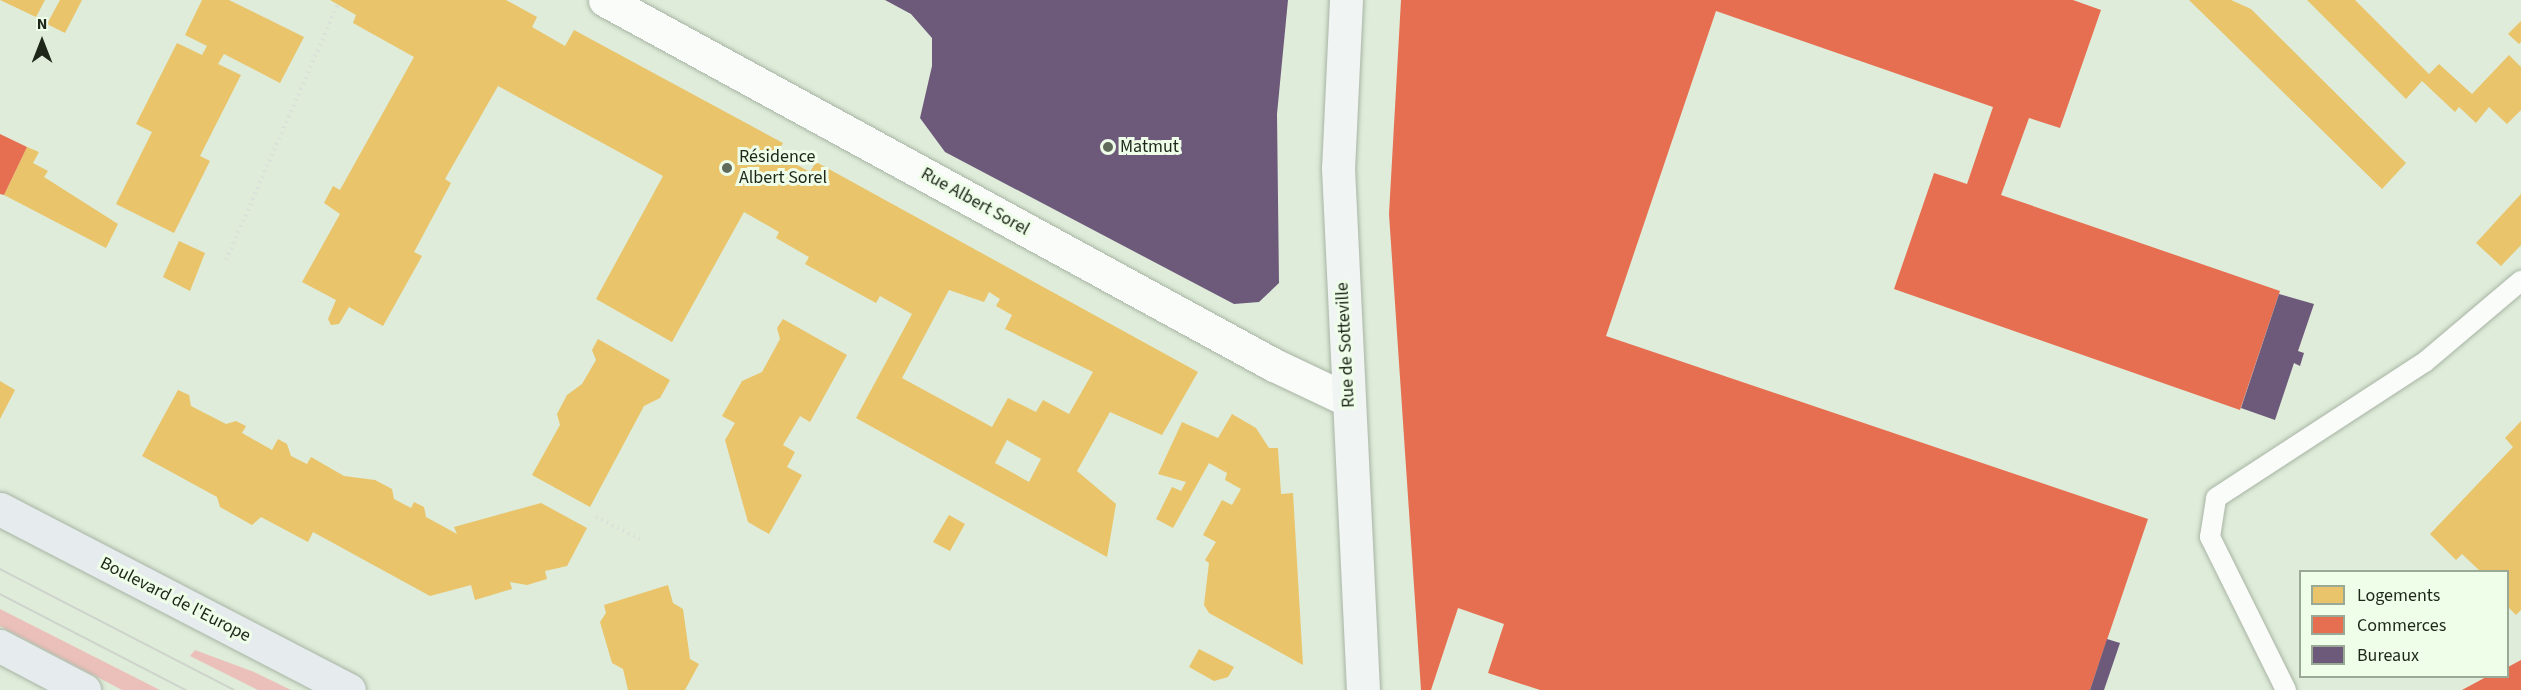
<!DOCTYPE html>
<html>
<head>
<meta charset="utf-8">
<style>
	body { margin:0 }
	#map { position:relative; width:2521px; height:690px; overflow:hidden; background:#deecd9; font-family:"Source Sans 3",sans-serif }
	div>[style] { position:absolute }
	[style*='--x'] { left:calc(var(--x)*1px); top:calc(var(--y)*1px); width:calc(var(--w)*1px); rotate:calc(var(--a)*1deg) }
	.green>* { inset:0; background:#ecc0ba }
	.homes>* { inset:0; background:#e9c46a }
	.shops>* { inset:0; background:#e76f51 }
	.offices>* { inset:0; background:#6d597a }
	.path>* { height:4px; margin-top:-2px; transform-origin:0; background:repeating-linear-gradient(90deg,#dbdfda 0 1.5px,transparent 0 6px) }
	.roads { filter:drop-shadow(0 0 2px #a9b4a5) drop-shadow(0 0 2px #a9b4a5) }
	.lane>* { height:20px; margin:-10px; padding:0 10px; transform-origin:10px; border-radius:10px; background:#fafcf9 }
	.street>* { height:33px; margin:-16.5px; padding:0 16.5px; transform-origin:16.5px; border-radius:16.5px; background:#fafcf9 }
	.secondary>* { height:33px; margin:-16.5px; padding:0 16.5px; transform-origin:16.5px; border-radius:16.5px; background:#f0f4f3 }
	.primary>* { height:33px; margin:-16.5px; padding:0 16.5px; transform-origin:16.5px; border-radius:16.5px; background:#e6ebed }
	.tram>* { height:1.5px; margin:-0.75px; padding:0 0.75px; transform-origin:0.75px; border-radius:0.75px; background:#cfd3cd }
	.dots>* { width:16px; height:16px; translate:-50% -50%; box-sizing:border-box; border:3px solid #eefee9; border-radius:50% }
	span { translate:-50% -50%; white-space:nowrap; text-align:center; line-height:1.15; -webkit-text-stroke:6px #eefee9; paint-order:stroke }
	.poi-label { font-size:18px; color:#1d2619 }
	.left { translate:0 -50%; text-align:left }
	.street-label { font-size:18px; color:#1d2619 }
	.legend { position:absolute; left:2299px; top:570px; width:210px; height:108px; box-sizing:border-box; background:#eefee9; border:2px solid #9aa896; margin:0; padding:8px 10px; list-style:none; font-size:18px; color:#1d2619 }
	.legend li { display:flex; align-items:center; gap:12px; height:30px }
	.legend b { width:30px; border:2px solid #9aa896 }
	.north { position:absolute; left:12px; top:12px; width:60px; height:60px; -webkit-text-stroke:4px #eefee9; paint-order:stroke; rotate:0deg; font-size:16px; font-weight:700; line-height:24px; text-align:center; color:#1d2619 }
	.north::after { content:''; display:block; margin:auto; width:21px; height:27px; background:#1d2619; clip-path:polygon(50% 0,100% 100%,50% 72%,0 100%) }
</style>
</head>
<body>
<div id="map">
	<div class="green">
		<div style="clip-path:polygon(0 609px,6px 612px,160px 690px,122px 690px,0 626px)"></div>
		<div style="clip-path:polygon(195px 650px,254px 672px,291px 690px,258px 690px,190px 656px)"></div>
	</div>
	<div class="homes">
		<div style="clip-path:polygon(0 0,45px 0,36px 17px)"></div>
		<div style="clip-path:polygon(60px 0,82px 0,65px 33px,47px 24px)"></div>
		<div style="clip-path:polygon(202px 0,229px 0,304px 37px,280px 83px,224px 54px,218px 64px,241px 75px,200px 156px,210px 161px,174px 233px,116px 204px,152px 132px,136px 124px,177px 43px,202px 55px,207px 46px,185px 35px)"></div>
		<div style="clip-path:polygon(evenodd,330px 0,506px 0,537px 17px,532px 27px,565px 46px,574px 30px,783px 143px,777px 154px,810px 172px,816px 162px,1198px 372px,1162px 435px,1110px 412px,1077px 471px,1116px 504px,1107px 557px,856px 418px,912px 314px,880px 296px,876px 303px,805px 264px,809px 257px,776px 238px,779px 232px,744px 212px,672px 342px,596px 299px,663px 176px,498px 86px,445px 179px,451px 183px,414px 252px,422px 256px,383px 326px,349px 307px,339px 324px,331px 325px,328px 319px,336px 300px,302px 282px,340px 214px,324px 203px,333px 186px,340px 190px,414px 57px,353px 23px,356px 15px,330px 0,949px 290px,984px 302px,989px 292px,1000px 299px,996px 306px,1012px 315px,1005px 329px,1093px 372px,1069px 414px,1043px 400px,1036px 412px,1008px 398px,992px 427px,902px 378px,949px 290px,330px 0,1007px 440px,1041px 459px,1029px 482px,995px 463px,1007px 440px)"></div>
		<div style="clip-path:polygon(2189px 0,2231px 0,2251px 9px,2406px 163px,2382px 189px)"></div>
		<div style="clip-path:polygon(2307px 0,2355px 0,2429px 74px,2439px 64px,2472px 94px,2509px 55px,2521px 67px,2521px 110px,2507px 124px,2489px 107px,2476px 123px,2459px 107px,2455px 112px,2422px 81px,2406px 99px)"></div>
		<div style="clip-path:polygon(2521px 21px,2521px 42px,2519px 44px,2508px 34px)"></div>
		<div style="clip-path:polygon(27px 147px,39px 152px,33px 163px,48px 171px,44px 177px,118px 224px,106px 248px,4px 195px)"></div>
		<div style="clip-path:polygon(2521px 194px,2521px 245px,2501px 266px,2476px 243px)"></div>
		<div style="clip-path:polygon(179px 241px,205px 253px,190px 291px,163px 277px)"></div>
		<div style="clip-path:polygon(783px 319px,847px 355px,810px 422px,800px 416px,783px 445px,795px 452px,787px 467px,802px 475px,769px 534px,748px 522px,725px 440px,735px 423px,722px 416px,742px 381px,762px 372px,780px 339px,777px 328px)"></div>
		<div style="clip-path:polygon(598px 339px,670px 380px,660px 398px,644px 406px,590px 507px,532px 475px,560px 425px,557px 414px,567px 395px,582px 384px,596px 360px,592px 350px)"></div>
		<div style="clip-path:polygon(0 381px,15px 390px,0 419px)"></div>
		<div style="clip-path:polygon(178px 390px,189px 395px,191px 406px,226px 424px,236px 421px,246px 426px,242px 433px,272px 450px,278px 439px,287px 444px,291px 456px,307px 464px,311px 457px,344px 476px,375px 480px,392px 489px,394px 499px,411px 508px,414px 502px,424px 507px,426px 517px,457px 534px,454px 527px,541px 503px,587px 528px,567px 566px,545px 571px,547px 579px,527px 585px,510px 582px,512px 589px,475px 600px,471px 585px,430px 596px,313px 532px,308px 542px,261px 517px,252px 525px,220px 507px,217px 497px,142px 456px)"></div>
		<div style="clip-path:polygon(1232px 414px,1256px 428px,1269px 448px,1278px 448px,1281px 494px,1293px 493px,1303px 665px,1209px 613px,1204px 605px,1209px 563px,1205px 560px,1216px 542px,1203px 535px,1222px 500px,1232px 505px,1241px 489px,1225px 480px,1227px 473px,1209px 463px,1173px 528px,1156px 519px,1172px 487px,1181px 491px,1186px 482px,1158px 474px,1182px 422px,1218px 438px)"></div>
		<div style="clip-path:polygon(2521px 421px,2521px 610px,2516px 615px,2508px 607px,2508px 572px,2481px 572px,2462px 554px,2456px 560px,2430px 534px,2513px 447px,2505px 438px)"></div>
		<div style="clip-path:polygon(949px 515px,965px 524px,950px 551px,933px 542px)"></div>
		<div style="clip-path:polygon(668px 585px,673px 603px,683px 609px,690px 659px,699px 664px,685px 690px,628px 690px,623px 669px,612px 663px,600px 622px,606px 613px,604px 605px)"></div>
		<div style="clip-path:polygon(1199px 649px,1234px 667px,1228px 677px,1214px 681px,1189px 667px)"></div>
	</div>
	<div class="shops">
		<div style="clip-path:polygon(1401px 0,2073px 0,2101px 10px,2060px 128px,2029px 118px,2001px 195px,2280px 291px,2240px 410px,1894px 289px,1934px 173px,1967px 184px,1993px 107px,1716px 11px,1606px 336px,2148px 519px,2090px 690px,1540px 690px,1488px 673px,1504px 624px,1458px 608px,1431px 690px,1421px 690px,1389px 214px)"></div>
		<div style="clip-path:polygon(0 134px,27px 147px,4px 195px,0 194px)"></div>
		<div style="clip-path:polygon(2521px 660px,2521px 690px,2462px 690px,2488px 676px,2508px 676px,2508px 667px)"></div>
	</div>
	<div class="offices">
		<div style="clip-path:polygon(885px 0,1288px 0,1277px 114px,1279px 283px,1259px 302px,1234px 304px,945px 152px,920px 118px,932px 66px,932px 38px,911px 14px)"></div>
		<div style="clip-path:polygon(2279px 294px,2314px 304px,2298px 351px,2304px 353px,2300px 366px,2294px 363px,2275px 420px,2241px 408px)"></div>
		<div style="clip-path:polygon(2107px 639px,2120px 643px,2104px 690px,2090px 690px)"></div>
	</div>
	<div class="path">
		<div style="--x:226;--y:260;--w:279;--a:-66.4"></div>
		<div style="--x:596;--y:517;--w:49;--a:26.6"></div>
	</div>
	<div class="roads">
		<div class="lane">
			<div style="--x:2286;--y:690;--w:171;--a:-116.4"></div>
			<div style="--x:2210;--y:537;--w:39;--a:-81"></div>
			<div style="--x:2216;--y:498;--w:249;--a:-33.1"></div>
			<div style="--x:2425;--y:362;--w:126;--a:-40.2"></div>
		</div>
		<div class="street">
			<div style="--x:605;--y:0;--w:762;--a:28.62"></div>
			<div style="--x:1274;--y:365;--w:82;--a:25.3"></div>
		</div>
		<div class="secondary">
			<div style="--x:1346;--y:0;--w:168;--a:92.7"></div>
			<div style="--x:1338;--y:168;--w:523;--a:87.26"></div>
		</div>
		<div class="primary">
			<div style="--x:0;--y:509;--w:393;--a:27.4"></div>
			<div style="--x:0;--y:646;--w:95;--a:27.6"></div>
		</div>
	</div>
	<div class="tram">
		<div style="--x:0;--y:569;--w:263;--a:27.3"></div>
		<div style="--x:0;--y:594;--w:209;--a:27.3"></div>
	</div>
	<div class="dots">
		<div style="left:1108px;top:147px;background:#616b5c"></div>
		<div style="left:727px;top:168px;background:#616b5c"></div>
	</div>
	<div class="poi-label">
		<span class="left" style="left:1120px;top:147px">Matmut</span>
		<span class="left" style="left:739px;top:168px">Résidence<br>Albert Sorel</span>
	</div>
	<div class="street-label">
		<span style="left:975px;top:202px;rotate:29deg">Rue Albert Sorel</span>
		<span style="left:1346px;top:345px;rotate:-93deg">Rue de Sotteville</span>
		<span style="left:175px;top:600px;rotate:27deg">Boulevard de l'Europe</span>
	</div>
	<ul class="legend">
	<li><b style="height:16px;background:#e9c46a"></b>Logements</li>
	<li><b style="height:16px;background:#e76f51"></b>Commerces</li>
	<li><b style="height:16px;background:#6d597a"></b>Bureaux</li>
	</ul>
	<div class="north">N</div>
</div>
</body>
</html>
